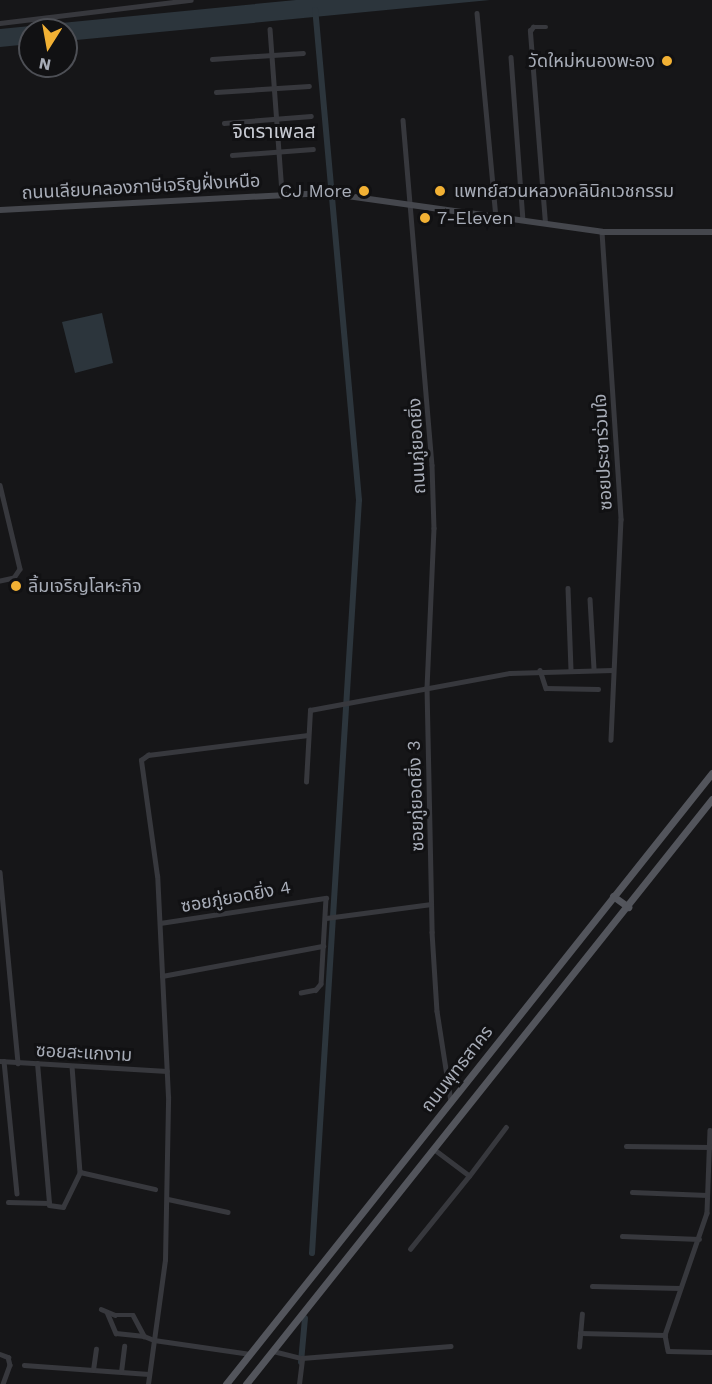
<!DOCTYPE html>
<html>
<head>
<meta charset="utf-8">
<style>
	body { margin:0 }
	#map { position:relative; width:712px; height:1384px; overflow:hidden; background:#161618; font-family:"Work Sans","Noto Sans Thai",sans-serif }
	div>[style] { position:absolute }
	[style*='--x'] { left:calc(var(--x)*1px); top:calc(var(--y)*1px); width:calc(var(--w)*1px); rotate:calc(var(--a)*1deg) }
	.water>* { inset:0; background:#2c353c }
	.canal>* { height:6px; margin:-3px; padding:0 3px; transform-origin:3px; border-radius:3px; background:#2c353c }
	.street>* { height:4.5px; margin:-2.25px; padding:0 2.25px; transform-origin:2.25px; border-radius:2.25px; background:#37383d }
	.secondary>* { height:6px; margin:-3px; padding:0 3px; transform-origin:3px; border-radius:3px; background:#45474d }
	.primary>* { height:7px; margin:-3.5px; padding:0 3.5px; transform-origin:3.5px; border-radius:3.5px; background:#53555c }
	.dots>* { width:16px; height:16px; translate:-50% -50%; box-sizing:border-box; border:3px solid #111113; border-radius:50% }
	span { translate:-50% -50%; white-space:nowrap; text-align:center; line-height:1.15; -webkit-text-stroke:6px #111113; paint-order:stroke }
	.poi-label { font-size:18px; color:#a8adb8 }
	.right { translate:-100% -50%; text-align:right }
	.left { translate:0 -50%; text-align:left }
	.street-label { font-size:18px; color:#a8adb8 }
	.neighbourhood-label { font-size:20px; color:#c9ccd4 }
	.north { position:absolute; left:18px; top:18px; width:60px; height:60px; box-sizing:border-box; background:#111113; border:2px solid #4d4f55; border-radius:50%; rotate:191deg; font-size:16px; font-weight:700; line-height:24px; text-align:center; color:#a8adb8 }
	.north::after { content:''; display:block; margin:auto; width:21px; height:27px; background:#f2b134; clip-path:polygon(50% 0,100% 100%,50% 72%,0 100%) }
</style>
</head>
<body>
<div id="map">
	<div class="water">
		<div style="clip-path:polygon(296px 0,490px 0,66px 41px,66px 30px,30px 30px,30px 44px,0 47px,0 29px)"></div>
		<div style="clip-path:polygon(102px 313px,113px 363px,75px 373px,62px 322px)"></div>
	</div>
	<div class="canal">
		<div style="--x:312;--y:1253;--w:754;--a:-86.43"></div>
		<div style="--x:359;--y:500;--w:492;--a:-95.1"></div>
		<div style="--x:301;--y:1362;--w:44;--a:-84.8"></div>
	</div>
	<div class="street">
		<div style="--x:477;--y:13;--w:204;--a:84.7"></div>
		<div style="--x:0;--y:23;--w:192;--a:-6.9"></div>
		<div style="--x:270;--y:29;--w:165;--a:85.8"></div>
		<div style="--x:511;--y:57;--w:163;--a:85.8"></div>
		<div style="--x:212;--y:59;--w:91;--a:-3.8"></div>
		<div style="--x:216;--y:92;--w:93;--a:-3.7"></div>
		<div style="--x:403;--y:120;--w:346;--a:85.2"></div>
		<div style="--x:432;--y:465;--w:63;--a:88.2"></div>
		<div style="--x:434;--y:528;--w:159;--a:92.5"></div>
		<div style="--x:427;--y:687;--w:245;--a:88.8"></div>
		<div style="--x:432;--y:932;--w:79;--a:86.4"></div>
		<div style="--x:437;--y:1011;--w:91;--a:81.2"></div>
		<div style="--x:224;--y:123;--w:87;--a:-4.6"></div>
		<div style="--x:232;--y:155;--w:81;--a:-4.2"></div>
		<div style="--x:545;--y:223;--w:193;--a:-94.5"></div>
		<div style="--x:530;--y:31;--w:5;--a:-53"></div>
		<div style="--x:533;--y:27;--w:13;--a:0"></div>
		<div style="--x:602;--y:232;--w:288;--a:86.2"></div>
		<div style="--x:621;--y:519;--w:221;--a:92.6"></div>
		<div style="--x:0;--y:485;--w:86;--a:76.6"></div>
		<div style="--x:20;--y:569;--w:11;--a:124"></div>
		<div style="--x:14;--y:578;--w:14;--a:168"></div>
		<div style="--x:568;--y:588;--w:81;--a:87.9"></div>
		<div style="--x:590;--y:599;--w:70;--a:86.7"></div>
		<div style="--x:540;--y:670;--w:19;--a:72"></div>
		<div style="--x:546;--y:688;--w:52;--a:1.1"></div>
		<div style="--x:306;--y:782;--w:72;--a:-86.8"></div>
		<div style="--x:310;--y:710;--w:203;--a:-10.5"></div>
		<div style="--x:510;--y:673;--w:102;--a:-1.7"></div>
		<div style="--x:0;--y:872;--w:192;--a:84.6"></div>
		<div style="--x:326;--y:918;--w:106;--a:-7.6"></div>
		<div style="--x:160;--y:923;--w:168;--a:-8.6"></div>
		<div style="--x:326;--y:898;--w:86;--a:93.3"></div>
		<div style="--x:321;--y:984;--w:8;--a:130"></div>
		<div style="--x:316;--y:990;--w:15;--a:169"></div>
		<div style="--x:162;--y:976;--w:164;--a:-10.6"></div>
		<div style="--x:0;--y:1061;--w:167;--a:3.4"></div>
		<div style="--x:4;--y:1061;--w:133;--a:84.4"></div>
		<div style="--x:72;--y:1066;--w:106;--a:85.7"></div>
		<div style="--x:80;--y:1172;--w:77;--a:12.8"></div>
		<div style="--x:710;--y:1130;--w:83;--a:92.1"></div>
		<div style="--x:707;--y:1213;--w:129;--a:109"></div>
		<div style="--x:665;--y:1335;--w:16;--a:79"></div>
		<div style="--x:668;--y:1351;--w:44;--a:1.3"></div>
		<div style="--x:626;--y:1146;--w:84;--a:0.7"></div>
		<div style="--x:469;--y:1176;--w:61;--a:-52.9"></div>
		<div style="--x:632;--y:1192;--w:75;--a:2.3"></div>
		<div style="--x:168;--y:1199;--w:61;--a:12.2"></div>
		<div style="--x:8;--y:1202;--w:41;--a:1.4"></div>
		<div style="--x:49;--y:1203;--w:140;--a:-94.9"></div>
		<div style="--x:49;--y:1205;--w:14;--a:8"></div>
		<div style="--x:63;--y:1207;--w:39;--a:-64"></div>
		<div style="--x:622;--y:1236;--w:77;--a:2.2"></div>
		<div style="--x:410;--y:1249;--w:94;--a:-51.1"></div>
		<div style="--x:469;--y:1176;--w:45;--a:-143.1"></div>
		<div style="--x:592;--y:1286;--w:88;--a:1.3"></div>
		<div style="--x:101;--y:1309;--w:15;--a:23"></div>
		<div style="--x:115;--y:1315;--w:18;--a:0"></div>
		<div style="--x:133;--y:1315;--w:24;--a:62"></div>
		<div style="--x:144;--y:1336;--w:11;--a:22"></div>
		<div style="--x:154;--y:1340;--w:97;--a:8.3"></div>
		<div style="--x:107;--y:1312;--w:23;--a:67"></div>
		<div style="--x:116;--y:1333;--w:28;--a:6"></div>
		<div style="--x:580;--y:1333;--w:85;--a:1.3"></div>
		<div style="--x:579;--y:1347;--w:33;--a:-85"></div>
		<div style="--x:273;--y:1351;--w:30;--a:14"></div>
		<div style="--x:302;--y:1358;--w:149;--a:-4.6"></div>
		<div style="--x:0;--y:1354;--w:9;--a:21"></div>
		<div style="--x:8;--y:1357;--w:8;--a:76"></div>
		<div style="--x:10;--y:1365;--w:20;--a:110"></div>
		<div style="--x:24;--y:1365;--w:125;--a:4.1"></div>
		<div style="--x:93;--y:1370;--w:21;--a:-82"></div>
		<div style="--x:121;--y:1372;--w:26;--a:-83"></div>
		<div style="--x:148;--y:1384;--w:125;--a:-82.2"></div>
		<div style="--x:165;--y:1260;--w:163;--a:-88.9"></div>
		<div style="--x:168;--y:1097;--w:221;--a:-92.8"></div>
		<div style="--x:157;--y:876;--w:117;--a:-97.9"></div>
		<div style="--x:141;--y:760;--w:9;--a:-36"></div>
		<div style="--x:148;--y:755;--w:161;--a:-7.1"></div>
		<div style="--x:299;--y:1384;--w:26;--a:-83"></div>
	</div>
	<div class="secondary">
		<div style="--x:0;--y:210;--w:326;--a:-3"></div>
		<div style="--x:326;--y:193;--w:279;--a:8"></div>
		<div style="--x:602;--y:232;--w:110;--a:0"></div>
	</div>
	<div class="primary">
		<div style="--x:613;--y:896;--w:19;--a:36"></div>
		<div style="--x:226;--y:1384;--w:781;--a:-51.5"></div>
		<div style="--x:246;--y:1384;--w:748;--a:-51.46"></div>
	</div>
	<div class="dots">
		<div style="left:667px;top:61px;background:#f2b134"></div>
		<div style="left:364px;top:191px;background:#f2b134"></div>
		<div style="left:440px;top:191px;background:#f2b134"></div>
		<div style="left:425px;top:218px;background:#f2b134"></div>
		<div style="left:16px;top:586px;background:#f2b134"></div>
	</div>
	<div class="poi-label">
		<span class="right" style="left:655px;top:61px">วัดใหม่หนองพะอง</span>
		<span class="right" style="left:352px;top:191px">CJ More</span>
		<span class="left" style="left:454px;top:191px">แพทย์สวนหลวงคลินิกเวชกรรม</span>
		<span class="left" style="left:437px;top:218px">7-Eleven</span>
		<span class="left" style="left:28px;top:586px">ลิ้มเจริญโลหะกิจ</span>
	</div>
	<div class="street-label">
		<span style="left:141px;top:187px;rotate:-3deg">ถนนเลียบคลองภาษีเจริญฝั่งเหนือ</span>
		<span style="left:417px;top:446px;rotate:-93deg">ถนนภู่ยอดยิ่ง</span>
		<span style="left:603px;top:452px;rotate:-93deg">ซอยประชาร่วมใจ</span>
		<span style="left:416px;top:796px;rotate:-92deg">ซอยภู่ยอดยิ่ง 3</span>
		<span style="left:236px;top:897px;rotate:-10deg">ซอยภู่ยอดยิ่ง 4</span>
		<span style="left:84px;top:1053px;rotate:3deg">ซอยสะแกงาม</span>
		<span style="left:457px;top:1069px;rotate:-52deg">ถนนพุทธสาคร</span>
	</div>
	<div class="neighbourhood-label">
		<span style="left:274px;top:131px">จิตราเพลส</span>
	</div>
	<div class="north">N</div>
</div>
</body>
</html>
